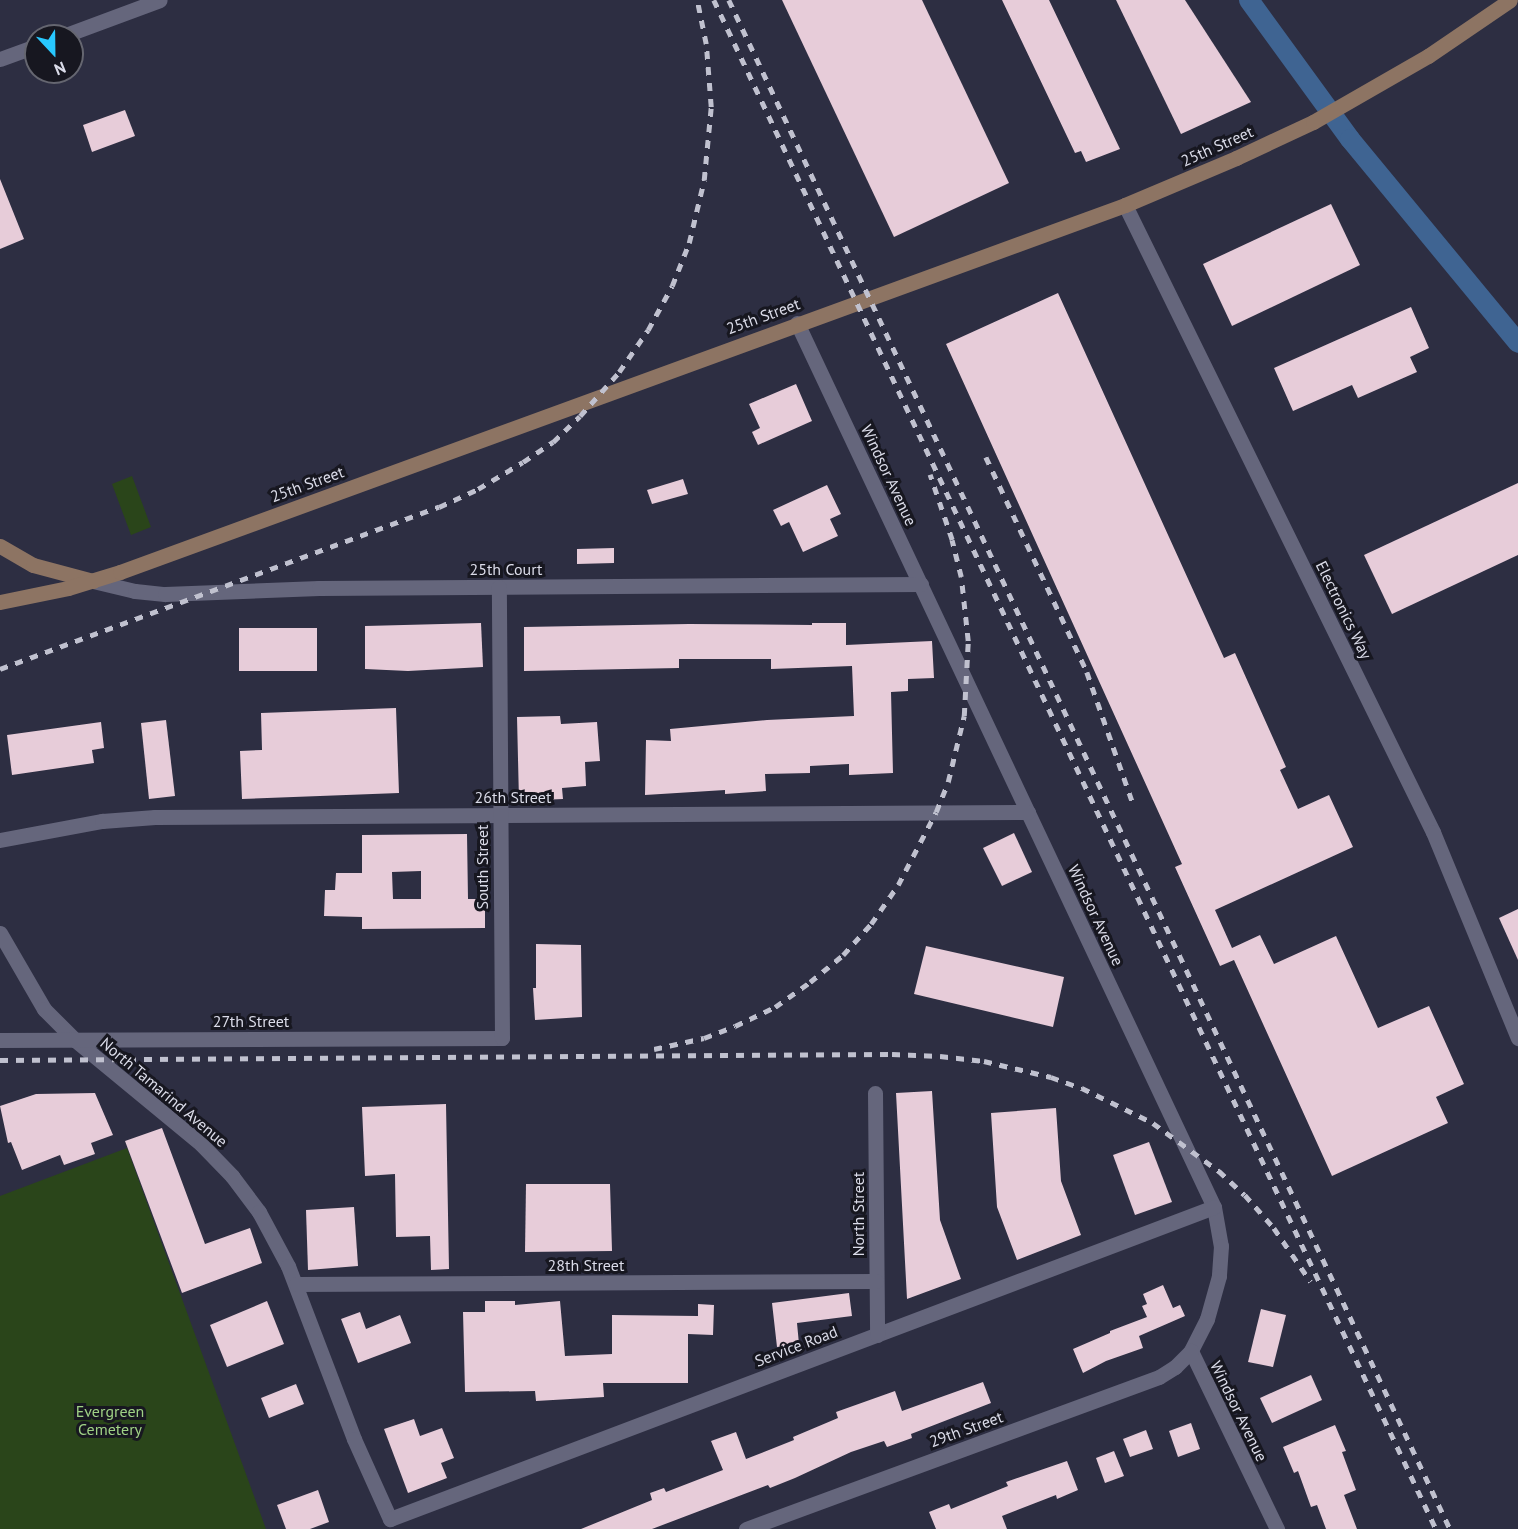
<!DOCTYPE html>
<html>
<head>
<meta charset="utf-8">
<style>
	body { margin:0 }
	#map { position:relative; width:1518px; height:1529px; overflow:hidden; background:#2d2e42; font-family:"PT Sans",sans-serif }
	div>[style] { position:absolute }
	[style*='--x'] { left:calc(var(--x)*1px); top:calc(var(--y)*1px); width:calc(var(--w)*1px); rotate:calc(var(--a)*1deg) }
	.green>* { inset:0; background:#2a451a }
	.canal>* { height:20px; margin:-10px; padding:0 10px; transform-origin:10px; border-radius:10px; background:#3f6492 }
	.building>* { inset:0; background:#e7ccd9 }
	.street>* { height:15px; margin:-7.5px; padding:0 7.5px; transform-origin:7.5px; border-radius:7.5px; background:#65667c }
	.secondary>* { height:15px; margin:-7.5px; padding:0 7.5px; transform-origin:7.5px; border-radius:7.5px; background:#8d7463 }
	.rail>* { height:4.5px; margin-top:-2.25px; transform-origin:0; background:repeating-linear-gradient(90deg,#c0c1cf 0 8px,transparent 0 16px) }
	span { translate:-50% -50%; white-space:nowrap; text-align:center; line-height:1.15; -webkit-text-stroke:6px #171720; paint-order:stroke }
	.street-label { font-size:16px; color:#dbdce9 }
	.park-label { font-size:16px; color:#9fd185 }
	.north { position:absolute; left:24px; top:24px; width:60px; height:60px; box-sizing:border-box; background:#171720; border:2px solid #656670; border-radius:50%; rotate:158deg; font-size:16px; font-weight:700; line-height:24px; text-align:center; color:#dbdce9 }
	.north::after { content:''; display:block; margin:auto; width:21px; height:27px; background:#28c8ff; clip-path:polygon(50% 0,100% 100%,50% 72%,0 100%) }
</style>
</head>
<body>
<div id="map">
	<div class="green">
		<div style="clip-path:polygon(132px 476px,151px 527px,131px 535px,112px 484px)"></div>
		<div style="clip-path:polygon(127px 1148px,266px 1529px,0 1529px,0 1196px)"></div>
	</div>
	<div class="canal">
		<div style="--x:1249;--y:0;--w:172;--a:54"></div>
		<div style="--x:1350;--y:139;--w:264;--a:50.5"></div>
	</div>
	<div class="building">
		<div style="clip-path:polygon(782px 0,922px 0,1009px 183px,894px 237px)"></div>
		<div style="clip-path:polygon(1002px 0,1049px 0,1120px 149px,1086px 162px,1081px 151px,1075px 153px)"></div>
		<div style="clip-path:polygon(1116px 0,1185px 0,1251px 102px,1181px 134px)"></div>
		<div style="clip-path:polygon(125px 110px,135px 136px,92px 152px,83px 125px)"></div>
		<div style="clip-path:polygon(0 179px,24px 239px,0 249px)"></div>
		<div style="clip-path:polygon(1331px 204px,1360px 265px,1232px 326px,1203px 264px)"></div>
		<div style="clip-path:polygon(1058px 293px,1224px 658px,1235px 653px,1286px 767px,1280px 770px,1298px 809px,1329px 795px,1353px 847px,1215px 910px,1232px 948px,1260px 935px,1274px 964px,1336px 936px,1378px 1028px,1429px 1006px,1464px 1084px,1436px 1097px,1448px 1123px,1332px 1176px,1234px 960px,1220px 966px,1175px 867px,1182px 864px,946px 344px)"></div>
		<div style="clip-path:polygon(1411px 307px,1429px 348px,1410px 357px,1417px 372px,1358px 398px,1352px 385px,1293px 411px,1274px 368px)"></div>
		<div style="clip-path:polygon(796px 384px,812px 421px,758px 445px,752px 432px,760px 428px,749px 404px)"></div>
		<div style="clip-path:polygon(683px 479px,688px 494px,652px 504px,647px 490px)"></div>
		<div style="clip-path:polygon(1518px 483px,1518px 555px,1392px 614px,1364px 555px)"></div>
		<div style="clip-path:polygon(827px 485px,841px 514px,830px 519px,838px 536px,803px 552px,789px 522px,781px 526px,773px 510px)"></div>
		<div style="clip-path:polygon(614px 548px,614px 563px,577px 564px,577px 549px)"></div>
		<div style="clip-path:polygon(481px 623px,483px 667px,408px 671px,365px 669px,365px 626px)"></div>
		<div style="clip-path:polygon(812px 623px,846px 623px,846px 645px,932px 641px,934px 678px,908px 679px,908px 691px,891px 692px,893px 773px,849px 775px,849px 764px,810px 766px,810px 773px,765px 774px,766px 791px,725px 794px,725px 790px,645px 795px,646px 740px,671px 741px,670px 729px,767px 720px,854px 716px,852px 666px,771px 669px,771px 659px,679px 659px,679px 668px,524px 671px,524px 627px,689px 624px,812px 625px)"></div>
		<div style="clip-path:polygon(239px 628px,317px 628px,317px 671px,239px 671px)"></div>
		<div style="clip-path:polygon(396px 708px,399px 793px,242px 799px,240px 751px,262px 750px,261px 713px)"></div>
		<div style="clip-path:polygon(560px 716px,561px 724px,597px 722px,600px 761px,585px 762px,586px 786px,562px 788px,563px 799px,519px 801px,517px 717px)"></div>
		<div style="clip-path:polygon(166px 720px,175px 796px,149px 799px,141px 723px)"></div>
		<div style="clip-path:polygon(101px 722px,104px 748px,92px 750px,94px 763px,12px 775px,7px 735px)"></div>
		<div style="clip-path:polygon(1014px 833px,1032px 872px,1002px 886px,983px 848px)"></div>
		<div style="clip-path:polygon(evenodd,467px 834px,468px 899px,485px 899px,485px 928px,362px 929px,362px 917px,324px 916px,325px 890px,335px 890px,336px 873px,362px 873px,362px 835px,467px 834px,421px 871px,421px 899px,393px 899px,392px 872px,421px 871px)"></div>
		<div style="clip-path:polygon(1518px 909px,1518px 960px,1499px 918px)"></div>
		<div style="clip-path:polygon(536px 944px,581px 945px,582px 1017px,535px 1020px,533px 988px,536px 988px)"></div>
		<div style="clip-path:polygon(926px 946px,1064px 977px,1053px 1027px,914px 994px)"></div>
		<div style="clip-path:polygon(932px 1091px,940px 1220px,961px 1279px,907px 1299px,896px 1093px)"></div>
		<div style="clip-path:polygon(95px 1093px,113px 1135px,91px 1143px,95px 1154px,64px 1165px,60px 1155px,22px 1170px,11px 1142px,8px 1143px,0 1106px,36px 1094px)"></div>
		<div style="clip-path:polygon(446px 1104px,449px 1269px,431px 1270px,430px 1236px,396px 1237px,395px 1174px,365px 1176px,362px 1107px)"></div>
		<div style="clip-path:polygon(1056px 1108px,1061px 1181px,1081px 1235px,1017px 1260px,997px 1207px,991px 1113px)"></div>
		<div style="clip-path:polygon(162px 1128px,205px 1244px,250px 1228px,262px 1263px,182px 1293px,125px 1141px)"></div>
		<div style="clip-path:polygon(1149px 1142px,1172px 1202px,1135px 1215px,1113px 1155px)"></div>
		<div style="clip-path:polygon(526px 1184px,610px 1184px,612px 1251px,525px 1252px)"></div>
		<div style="clip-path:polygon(354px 1207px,358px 1266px,308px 1270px,306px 1210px)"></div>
		<div style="clip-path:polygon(1163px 1285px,1173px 1308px,1180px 1305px,1185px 1316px,1139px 1336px,1143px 1348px,1106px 1361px,1083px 1373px,1073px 1349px,1110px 1333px,1110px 1331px,1147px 1317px,1142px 1306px,1147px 1304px,1143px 1294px)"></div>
		<div style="clip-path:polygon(849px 1293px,852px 1316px,797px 1323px,799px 1344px,777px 1347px,772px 1303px)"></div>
		<div style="clip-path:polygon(267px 1301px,284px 1344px,227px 1367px,210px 1325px)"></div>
		<div style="clip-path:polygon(485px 1301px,515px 1301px,515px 1305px,560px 1301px,565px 1356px,612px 1354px,612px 1315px,698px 1316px,698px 1304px,714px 1305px,713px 1335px,688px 1334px,688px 1383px,603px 1383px,604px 1397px,536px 1401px,535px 1391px,465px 1392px,463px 1312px,485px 1312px)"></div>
		<div style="clip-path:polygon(1261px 1309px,1286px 1315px,1273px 1367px,1248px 1362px)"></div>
		<div style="clip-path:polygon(360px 1312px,366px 1329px,400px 1315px,411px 1343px,358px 1363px,341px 1319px)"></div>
		<div style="clip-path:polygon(1311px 1375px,1322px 1400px,1272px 1423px,1260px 1398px)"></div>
		<div style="clip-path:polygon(983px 1382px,991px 1403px,911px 1434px,912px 1438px,887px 1447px,884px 1441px,851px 1452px,795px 1478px,770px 1488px,768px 1485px,652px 1529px,581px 1529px,652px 1500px,650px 1493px,664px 1488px,666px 1492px,723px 1470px,711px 1441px,736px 1432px,746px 1459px,794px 1440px,793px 1437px,838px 1418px,836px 1412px,895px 1391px,902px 1411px)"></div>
		<div style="clip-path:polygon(296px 1384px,304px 1404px,269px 1418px,261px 1398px)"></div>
		<div style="clip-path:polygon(414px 1419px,420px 1436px,442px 1428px,454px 1458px,441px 1463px,447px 1478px,408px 1493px,384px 1429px)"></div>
		<div style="clip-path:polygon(1191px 1423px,1200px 1449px,1178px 1457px,1169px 1431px)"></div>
		<div style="clip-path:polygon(1335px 1425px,1346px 1451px,1342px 1452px,1356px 1490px,1344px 1495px,1357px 1529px,1326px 1529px,1317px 1505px,1311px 1507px,1298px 1471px,1294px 1473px,1283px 1447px)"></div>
		<div style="clip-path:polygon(1146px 1430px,1153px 1449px,1130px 1457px,1123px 1439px)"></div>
		<div style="clip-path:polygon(1114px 1451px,1124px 1476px,1105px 1483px,1096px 1458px)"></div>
		<div style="clip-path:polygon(1067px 1461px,1078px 1490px,1057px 1499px,1056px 1495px,1002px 1516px,1007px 1529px,936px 1529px,929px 1512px,949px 1504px,951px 1509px,1008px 1486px,1006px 1482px)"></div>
		<div style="clip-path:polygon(318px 1490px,329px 1522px,310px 1529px,286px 1529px,277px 1505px)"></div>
	</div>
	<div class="street">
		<div style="--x:63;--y:36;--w:103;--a:-20.4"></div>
		<div style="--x:0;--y:59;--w:38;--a:-20"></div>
		<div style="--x:1125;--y:205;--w:699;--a:63.84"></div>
		<div style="--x:1433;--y:832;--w:223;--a:67.6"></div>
		<div style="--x:797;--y:323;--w:977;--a:64.75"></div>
		<div style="--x:1214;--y:1207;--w:40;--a:80"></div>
		<div style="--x:1221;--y:1246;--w:30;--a:94"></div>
		<div style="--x:1219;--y:1276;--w:45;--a:105.6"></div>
		<div style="--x:1207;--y:1319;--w:36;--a:117"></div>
		<div style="--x:1191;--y:1351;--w:198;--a:64.2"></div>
		<div style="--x:93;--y:581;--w:43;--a:13.4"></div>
		<div style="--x:135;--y:591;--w:30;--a:6"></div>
		<div style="--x:165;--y:594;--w:154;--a:-2.2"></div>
		<div style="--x:319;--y:588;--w:602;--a:-0.38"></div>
		<div style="--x:0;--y:840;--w:104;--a:-10.6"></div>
		<div style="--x:102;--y:821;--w:53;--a:-4.3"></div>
		<div style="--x:155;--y:817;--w:873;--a:-0.33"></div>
		<div style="--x:0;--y:933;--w:88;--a:59.9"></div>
		<div style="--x:44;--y:1009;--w:44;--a:45"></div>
		<div style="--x:75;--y:1040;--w:163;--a:39.5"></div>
		<div style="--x:201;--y:1144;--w:45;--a:45.9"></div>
		<div style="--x:232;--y:1176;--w:45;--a:53.1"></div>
		<div style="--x:259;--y:1212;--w:61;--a:61.8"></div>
		<div style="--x:288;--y:1266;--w:185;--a:69.1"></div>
		<div style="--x:354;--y:1439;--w:88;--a:65.8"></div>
		<div style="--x:390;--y:1519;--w:881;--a:-20.74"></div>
		<div style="--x:0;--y:1040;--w:502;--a:-0.23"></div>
		<div style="--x:502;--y:1038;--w:451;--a:-90.4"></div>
		<div style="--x:875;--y:1093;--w:242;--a:89.5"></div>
		<div style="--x:296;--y:1284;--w:580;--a:-0.3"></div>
		<div style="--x:746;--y:1529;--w:440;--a:-20.2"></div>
		<div style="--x:1159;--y:1377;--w:19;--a:-32"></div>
		<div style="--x:1175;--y:1367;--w:23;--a:-45"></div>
	</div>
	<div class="secondary">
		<div style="--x:0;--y:546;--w:38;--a:30"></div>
		<div style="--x:33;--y:565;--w:62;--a:14.9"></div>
		<div style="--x:0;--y:602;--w:69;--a:-11.6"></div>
		<div style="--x:68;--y:588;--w:54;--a:-17.1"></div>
		<div style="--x:120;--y:572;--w:1070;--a:-20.06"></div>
		<div style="--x:1125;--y:205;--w:121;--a:-22.9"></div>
		<div style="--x:1236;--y:158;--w:85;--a:-25.1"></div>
		<div style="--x:1313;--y:122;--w:133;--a:-29.9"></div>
		<div style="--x:1428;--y:56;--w:99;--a:-34.3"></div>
	</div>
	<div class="rail">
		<div style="--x:714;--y:0;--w:1691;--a:64.72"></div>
		<div style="--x:729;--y:0;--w:1690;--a:64.75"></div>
		<div style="--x:986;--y:457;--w:238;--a:64.8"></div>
		<div style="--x:1087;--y:672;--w:139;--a:70.7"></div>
		<div style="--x:0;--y:669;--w:468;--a:-20.3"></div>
		<div style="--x:439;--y:507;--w:43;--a:-24.8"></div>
		<div style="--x:478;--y:489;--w:52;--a:-31"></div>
		<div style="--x:523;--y:462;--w:36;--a:-34"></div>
		<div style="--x:553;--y:442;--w:37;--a:-44"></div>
		<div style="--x:580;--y:416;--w:59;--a:-48.4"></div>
		<div style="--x:619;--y:372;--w:51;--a:-55.4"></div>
		<div style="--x:648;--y:330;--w:50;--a:-61.4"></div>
		<div style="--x:672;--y:286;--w:46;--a:-68.4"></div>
		<div style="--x:689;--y:243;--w:65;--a:-76.6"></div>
		<div style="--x:704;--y:180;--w:73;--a:-84.5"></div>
		<div style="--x:711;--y:107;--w:63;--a:-94.5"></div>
		<div style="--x:706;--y:44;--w:45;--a:-101.6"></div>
		<div style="--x:654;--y:1049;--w:51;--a:-12.4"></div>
		<div style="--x:704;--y:1038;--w:33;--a:-21"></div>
		<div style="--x:735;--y:1026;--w:44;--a:-25.4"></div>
		<div style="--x:775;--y:1007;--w:43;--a:-35.5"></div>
		<div style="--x:810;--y:982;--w:43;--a:-39.3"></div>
		<div style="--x:843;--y:955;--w:42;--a:-47.9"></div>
		<div style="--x:871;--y:924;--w:47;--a:-55.3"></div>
		<div style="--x:898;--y:885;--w:82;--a:-62.5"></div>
		<div style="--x:936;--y:812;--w:32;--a:-68"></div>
		<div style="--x:948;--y:782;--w:68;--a:-76.4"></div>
		<div style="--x:964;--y:716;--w:75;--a:-86.9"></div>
		<div style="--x:968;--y:641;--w:64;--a:-96.2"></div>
		<div style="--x:961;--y:577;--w:38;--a:-104"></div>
		<div style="--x:952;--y:540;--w:69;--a:-108.7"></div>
		<div style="--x:0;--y:1060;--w:892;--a:-0.39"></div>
		<div style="--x:892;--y:1054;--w:48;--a:2.4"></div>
		<div style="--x:940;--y:1056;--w:44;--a:6.5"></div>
		<div style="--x:984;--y:1061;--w:69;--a:13.4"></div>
		<div style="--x:1051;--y:1077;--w:33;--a:20"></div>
		<div style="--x:1082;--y:1088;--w:79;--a:26.2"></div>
		<div style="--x:1153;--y:1123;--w:82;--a:36"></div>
		<div style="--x:1219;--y:1171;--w:35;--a:43"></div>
		<div style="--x:1245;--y:1195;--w:44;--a:48.7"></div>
		<div style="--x:1274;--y:1228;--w:65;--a:55.6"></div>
	</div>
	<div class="street-label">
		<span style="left:1217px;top:146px;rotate:-24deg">25th Street</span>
		<span style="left:763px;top:316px;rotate:-20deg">25th Street</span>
		<span style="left:889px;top:475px;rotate:65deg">Windsor Avenue</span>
		<span style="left:307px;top:484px;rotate:-20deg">25th Street</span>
		<span style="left:506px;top:569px">25th Court</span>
		<span style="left:1344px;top:610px;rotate:64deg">Electronics Way</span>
		<span style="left:513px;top:797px">26th Street</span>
		<span style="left:482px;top:867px;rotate:-90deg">South Street</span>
		<span style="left:1096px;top:915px;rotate:65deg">Windsor Avenue</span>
		<span style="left:251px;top:1021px">27th Street</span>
		<span style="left:164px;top:1092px;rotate:40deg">North Tamarind Avenue</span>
		<span style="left:858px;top:1214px;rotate:-90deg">North Street</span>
		<span style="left:586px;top:1265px">28th Street</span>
		<span style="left:796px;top:1346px;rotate:-21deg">Service Road</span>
		<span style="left:1239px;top:1411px;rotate:64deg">Windsor Avenue</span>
		<span style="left:966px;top:1429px;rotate:-20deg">29th Street</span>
	</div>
	<div class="park-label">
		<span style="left:110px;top:1420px">Evergreen<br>Cemetery</span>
	</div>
	<div class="north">N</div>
</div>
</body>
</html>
